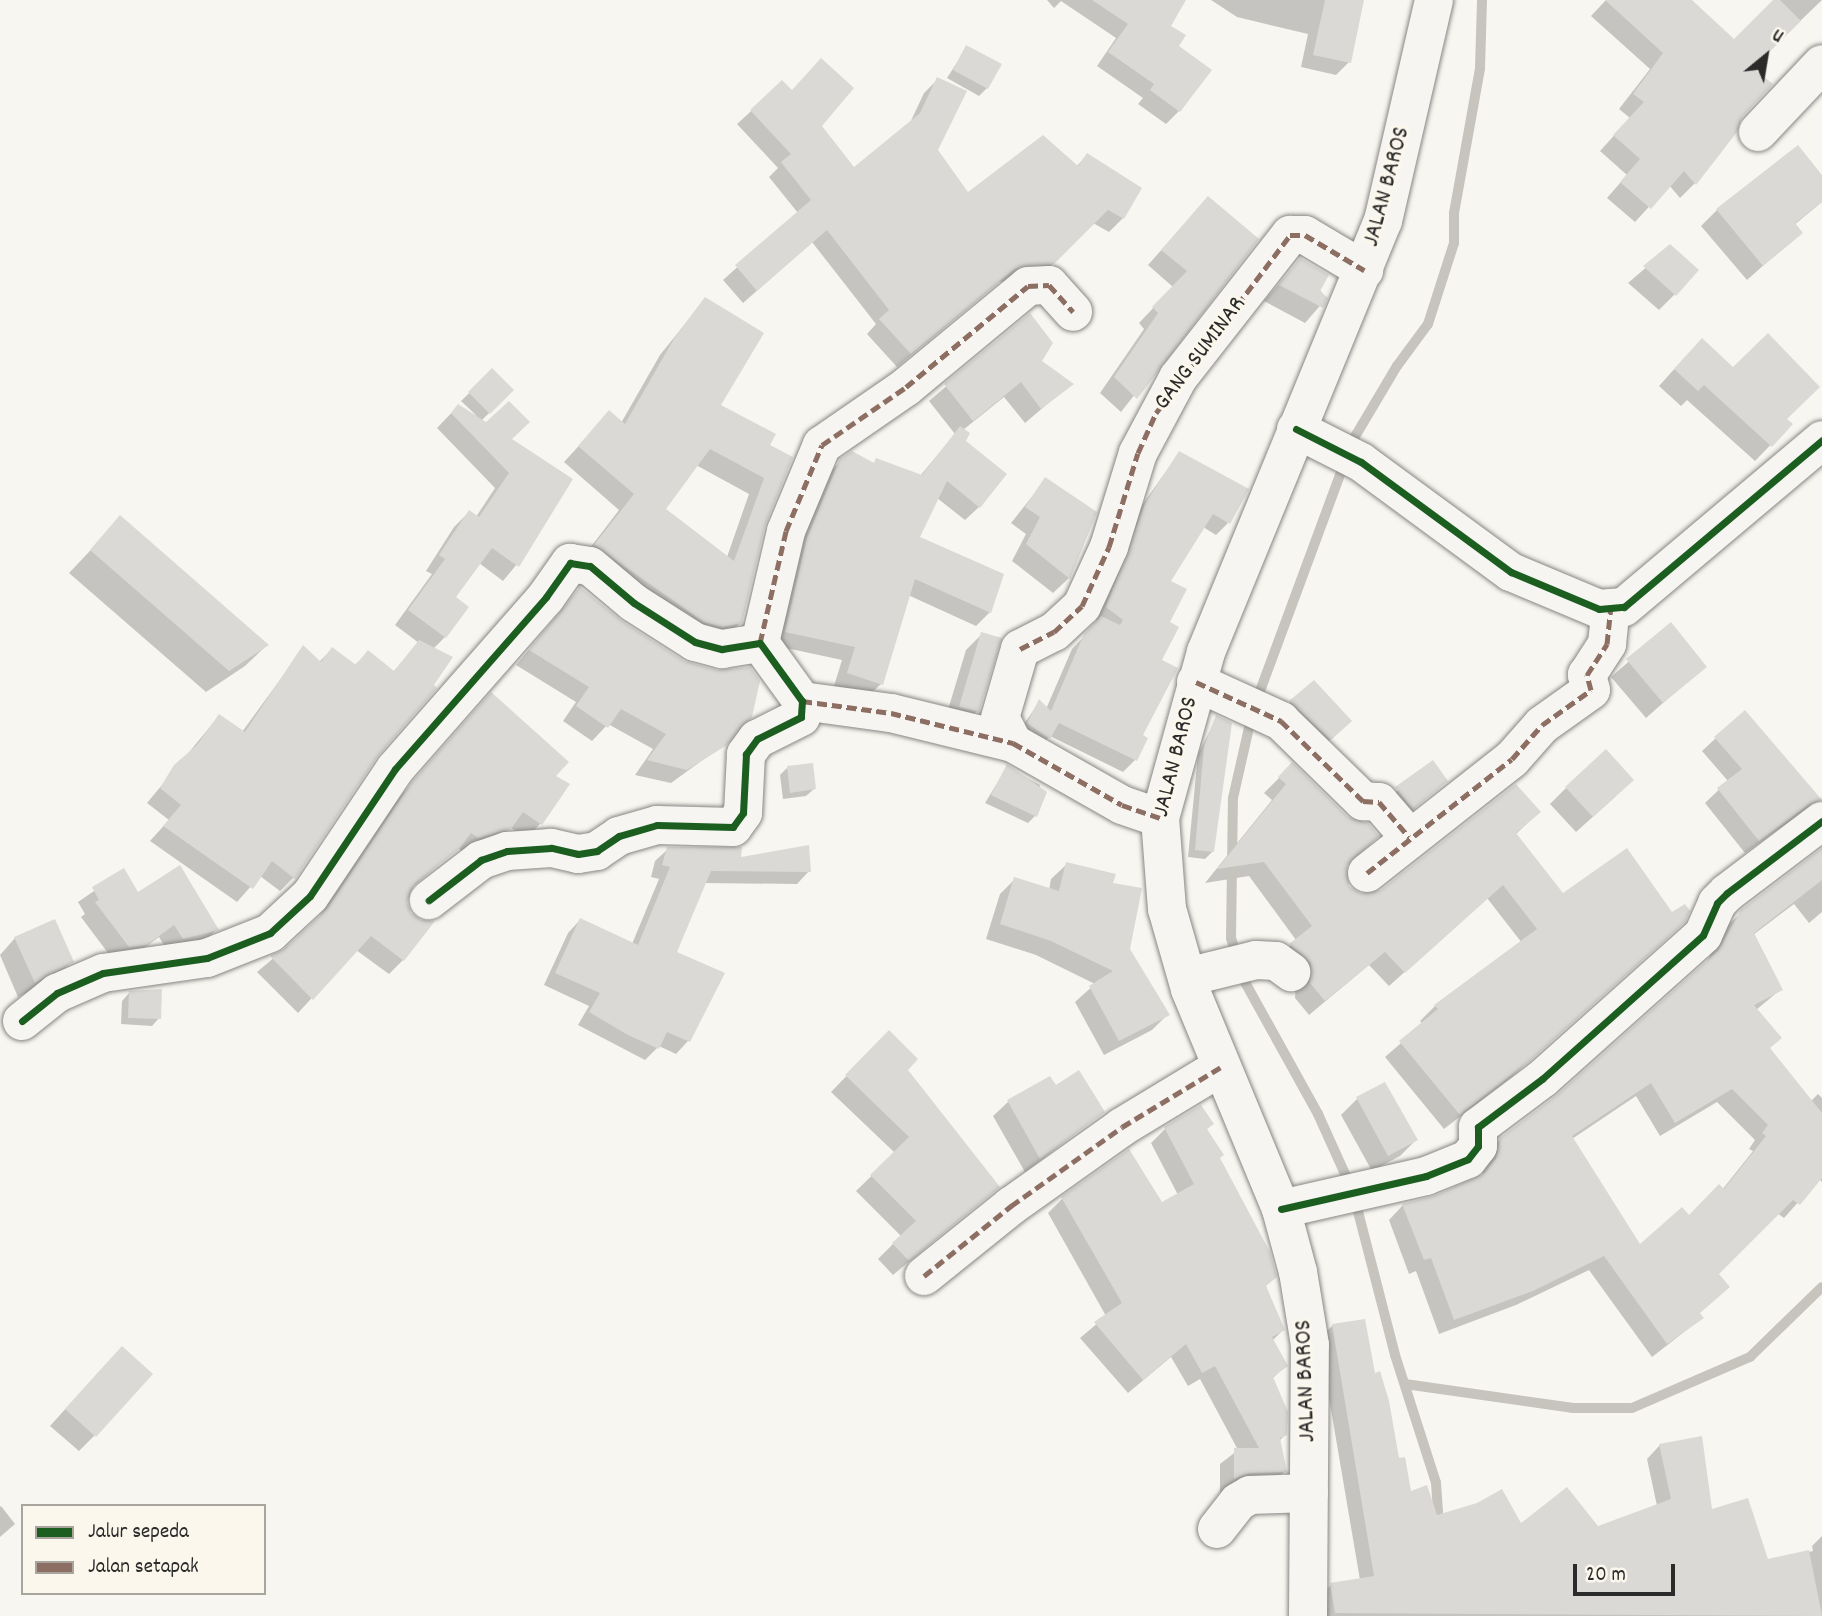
<!DOCTYPE html>
<html>
<head>
<meta charset="utf-8">
<style>
	body { margin:0 }
	#map { position:relative; width:1822px; height:1616px; overflow:hidden; background:#f8f6f0; font-family:Dekko,sans-serif }
	div>[style] { position:absolute }
	[style*='--x'] { left:calc(var(--x)*1px); top:calc(var(--y)*1px); width:calc(var(--w)*1px); rotate:calc(var(--a)*1deg) }
	.shadow>* { inset:0; background:#0003 }
	.stream>* { height:10px; margin:-5px; padding:0 5px; transform-origin:5px; border-radius:5px; background:#c6c4bd }
	.building>* { inset:0; background:#dbd9d6 }
	.roads { filter:drop-shadow(0 0 2px #878684) drop-shadow(0 0 2px #878684) }
	.minor>* { height:38px; margin:-19px; padding:0 19px; transform-origin:19px; border-radius:19px; background:#f6f5f1 }
	.major>* { height:38px; margin:-19px; padding:0 19px; transform-origin:19px; border-radius:19px; background:#f6f5f1 }
	.quiet>* { height:5px; margin-top:-2.5px; transform-origin:0; background:repeating-linear-gradient(90deg,#8d6e63 0 10px,transparent 0 15px) }
	.cycleway>* { height:7px; margin:-3.5px; padding:0 3.5px; transform-origin:3.5px; border-radius:3.5px; background:#1b5e20 }
	span { translate:-50% -50%; white-space:nowrap; text-align:center; line-height:1.15; -webkit-text-stroke:6px #fbf7ec; paint-order:stroke }
	.street-label { font-size:24px; color:#2b2b2b }
	.legend { position:absolute; left:21px; top:1504px; width:245px; height:91px; box-sizing:border-box; background:#fbf7ec; border:2px solid #a8a59f; margin:0; padding:9px 12px; list-style:none; font-size:21px; color:#2b2b2b }
	.legend li { display:flex; align-items:center; gap:14px; height:35px }
	.legend b { width:35px; border:2px solid #a8a59f }
	.north { position:absolute; left:1731px; top:21px; width:70px; height:70px; -webkit-text-stroke:5px #fbf7ec; paint-order:stroke; rotate:30deg; font-size:19px; font-weight:700; line-height:28px; text-align:center; color:#2b2b2b }
	.north::after { content:''; display:block; margin:auto; width:24px; height:32px; background:#2b2b2b; clip-path:polygon(50% 0,100% 100%,50% 72%,0 100%) }
	.scale { position:absolute; left:1573px; top:1564px; width:102px; height:32px; box-sizing:border-box; border:4px solid #2b2b2b; border-top:0; padding-left:9px; font-size:21px; line-height:24px; white-space:nowrap; color:#2b2b2b; -webkit-text-stroke:5px #fbf7ec; paint-order:stroke }
</style>
</head>
<body>
<div id="map">
	<div class="shadow">
		<div style="clip-path:polygon(1047px 0,1184px 0,1169px 26px,1177px 46px,1179px 111px,1166px 124px,1138px 104px,1143px 98px,1097px 66px,1116px 38px,1061px 1px,1054px 8px)"></div>
		<div style="clip-path:polygon(1211px 0,1363px 0,1349px 62px,1336px 75px,1301px 67px,1308px 34px,1237px 17px)"></div>
		<div style="clip-path:polygon(1606px 0,1689px 0,1734px 41px,1774px 0,1822px 0,1750px 69px,1721px 150px,1695px 183px,1680px 198px,1669px 185px,1635px 222px,1607px 198px,1627px 175px,1600px 151px,1630px 118px,1619px 109px,1650px 69px,1591px 16px)"></div>
		<div style="clip-path:polygon(967px 47px,987px 88px,979px 96px,947px 78px)"></div>
		<div style="clip-path:polygon(938px 79px,936px 150px,968px 194px,1076px 167px,1087px 155px,1123px 218px,1109px 232px,1093px 223px,1039px 277px,999px 282px,897px 367px,867px 334px,876px 324px,812px 242px,743px 303px,723px 280px,798px 213px,769px 177px,778px 168px,737px 124px,782px 83px,854px 170px,909px 125px,924px 93px)"></div>
		<div style="clip-path:polygon(1822px 178px,1822px 202px,1794px 225px,1800px 233px,1747px 280px,1701px 226px,1717px 210px)"></div>
		<div style="clip-path:polygon(1208px 198px,1257px 239px,1121px 412px,1100px 393px,1144px 329px,1139px 323px,1173px 287px,1148px 265px)"></div>
		<div style="clip-path:polygon(1670px 247px,1675px 294px,1659px 310px,1628px 283px)"></div>
		<div style="clip-path:polygon(1300px 260px,1326px 299px,1305px 323px,1264px 301px)"></div>
		<div style="clip-path:polygon(evenodd,705px 299px,718px 405px,768px 446px,764px 522px,741px 622px,725px 638px,580px 561px,619px 510px,564px 462px,609px 413px,621px 423px,660px 355px,705px 299px,696px 465px,749px 494px,727px 557px,664px 509px,696px 465px)"></div>
		<div style="clip-path:polygon(1029px 316px,1040px 362px,1071px 384px,1025px 423px,1004px 397px,963px 430px,979px 507px,965px 520px,937px 498px,917px 538px,990px 612px,976px 626px,908px 595px,881px 684px,867px 697px,834px 686px,842px 660px,772px 645px,794px 553px,827px 475px,841px 461px,873px 464px,877px 460px,920px 476px,955px 434px,929px 401px)"></div>
		<div style="clip-path:polygon(1686px 356px,1791px 424px,1755px 461px,1687px 400px,1681px 406px,1659px 386px)"></div>
		<div style="clip-path:polygon(492px 371px,512px 390px,481px 421px,510px 440px,532px 546px,503px 581px,479px 563px,454px 598px,445px 637px,433px 649px,376px 756px,294px 877px,280px 891px,260px 876px,237px 902px,150px 841px,169px 820px,147px 803px,219px 716px,242px 732px,304px 647px,319px 662px,332px 649px,354px 666px,368px 652px,393px 672px,419px 643px,395px 625px,432px 574px,426px 571px,454px 527px,469px 512px,476px 517px,495px 488px,437px 428px,458px 406px,477px 416px,461px 401px)"></div>
		<div style="clip-path:polygon(1179px 453px,1228px 523px,1216px 535px,1203px 527px,1168px 582px,1168px 623px,1135px 760px,1123px 772px,1050px 736px,1037px 750px,1016px 736px,1039px 702px,1046px 709px,1072px 649px,1098px 622px,1095px 619px,1133px 518px)"></div>
		<div style="clip-path:polygon(1046px 479px,1069px 578px,1053px 593px,1012px 561px,1026px 534px,1011px 523px)"></div>
		<div style="clip-path:polygon(121px 518px,267px 645px,245px 666px,206px 692px,69px 573px)"></div>
		<div style="clip-path:polygon(580px 589px,726px 743px,671px 783px,635px 775px,653px 749px,608px 724px,592px 741px,563px 721px,576px 702px,516px 665px)"></div>
		<div style="clip-path:polygon(1671px 625px,1705px 666px,1646px 718px,1611px 677px)"></div>
		<div style="clip-path:polygon(982px 634px,977px 711px,961px 727px,944px 723px,966px 650px)"></div>
		<div style="clip-path:polygon(1291px 702px,1343px 728px,1323px 746px,1283px 709px)"></div>
		<div style="clip-path:polygon(477px 709px,554px 776px,540px 824px,526px 838px,510px 827px,494px 843px,463px 852px,458px 848px,412px 887px,405px 902px,403px 960px,389px 974px,356px 950px,298px 1013px,257px 972px,315px 923px,398px 799px)"></div>
		<div style="clip-path:polygon(1217px 717px,1213px 851px,1205px 859px,1188px 857px,1198px 754px)"></div>
		<div style="clip-path:polygon(1716px 738px,1820px 800px,1745px 853px,1705px 803px,1728px 781px,1702px 751px)"></div>
		<div style="clip-path:polygon(1433px 763px,1446px 781px,1397px 823px,1380px 804px)"></div>
		<div style="clip-path:polygon(1292px 765px,1345px 866px,1348px 887px,1359px 895px,1381px 892px,1539px 812px,1515px 835px,1562px 895px,1668px 937px,1511px 1077px,1444px 1129px,1385px 1057px,1423px 1024px,1420px 1021px,1435px 1006px,1522px 943px,1487px 898px,1389px 986px,1369px 965px,1309px 1015px,1295px 998px,1296px 978px,1276px 960px,1296px 940px,1249px 876px,1205px 883px,1272px 800px,1264px 793px)"></div>
		<div style="clip-path:polygon(1007px 767px,1040px 785px,1035px 816px,1028px 823px,985px 803px)"></div>
		<div style="clip-path:polygon(787px 768px,814px 789px,806px 796px,783px 799px,780px 775px)"></div>
		<div style="clip-path:polygon(1566px 788px,1616px 796px,1576px 832px,1550px 804px)"></div>
		<div style="clip-path:polygon(668px 849px,809px 871px,797px 884px,704px 883px,675px 953px,723px 974px,688px 1041px,676px 1054px,659px 1046px,645px 1060px,578px 1025px,589px 1006px,544px 985px,568px 933px,580px 920px,632px 944px,659px 879px,651px 877px,655px 861px)"></div>
		<div style="clip-path:polygon(evenodd,1822px 851px,1822px 912px,1809px 923px,1794px 904px,1753px 935px,1780px 990px,1756px 1010px,1769px 1049px,1811px 1101px,1818px 1094px,1822px 1098px,1822px 1182px,1819px 1179px,1784px 1218px,1777px 1213px,1717px 1274px,1699px 1314px,1702px 1318px,1652px 1357px,1589px 1270px,1516px 1305px,1439px 1334px,1416px 1271px,1409px 1274px,1389px 1220px,1403px 1205px,1435px 1198px,1482px 1175px,1486px 1154px,1501px 1139px,1558px 1097px,1705px 965px,1727px 926px,1743px 911px,1822px 851px,1636px 1096px,1660px 1136px,1717px 1102px,1755px 1140px,1749px 1149px,1753px 1151px,1722px 1190px,1689px 1217px,1640px 1247px,1572px 1139px,1636px 1096px)"></div>
		<div style="clip-path:polygon(1067px 864px,1111px 884px,1128px 949px,1167px 1015px,1152px 1030px,1104px 1055px,1075px 1002px,1095px 984px,1036px 955px,986px 939px,1000px 894px,1015px 879px,1049px 890px,1051px 879px)"></div>
		<div style="clip-path:polygon(123px 871px,137px 894px,216px 930px,202px 944px,169px 953px,159px 937px,131px 958px,114px 961px,81px 917px,85px 914px,78px 902px)"></div>
		<div style="clip-path:polygon(15px 938px,72px 961px,56px 977px,18px 997px,0 955px)"></div>
		<div style="clip-path:polygon(129px 993px,159px 1018px,152px 1026px,121px 1024px,122px 1001px)"></div>
		<div style="clip-path:polygon(889px 1032px,905px 1070px,998px 1187px,893px 1275px,878px 1259px,901px 1236px,856px 1191px,895px 1153px,831px 1092px)"></div>
		<div style="clip-path:polygon(1050px 1078px,1055px 1087px,1103px 1112px,1025px 1172px,993px 1116px,1008px 1102px)"></div>
		<div style="clip-path:polygon(1385px 1084px,1416px 1140px,1400px 1156px,1372px 1171px,1341px 1115px,1357px 1099px)"></div>
		<div style="clip-path:polygon(1166px 1128px,1205px 1130px,1283px 1330px,1272px 1341px,1286px 1365px,1272px 1379px,1286px 1434px,1279px 1441px,1285px 1471px,1270px 1486px,1220px 1492px,1220px 1464px,1238px 1450px,1200px 1379px,1188px 1386px,1171px 1357px,1128px 1393px,1080px 1338px,1106px 1316px,1048px 1213px,1063px 1198px,1161px 1205px,1178px 1195px,1151px 1143px)"></div>
		<div style="clip-path:polygon(1333px 1325px,1373px 1375px,1410px 1493px,1436px 1517px,1597px 1528px,1657px 1506px,1647px 1459px,1660px 1445px,1710px 1512px,1767px 1561px,1813px 1551px,1812px 1546px,1822px 1536px,1822px 1616px,1319px 1616px,1318px 1598px,1331px 1585px,1360px 1580px,1319px 1339px)"></div>
		<div style="clip-path:polygon(106px 1364px,94px 1436px,79px 1451px,50px 1426px)"></div>
		<div style="clip-path:polygon(1px 1506px,15px 1524px,0 1537px,0 1507px)"></div>
	</div>
	<div class="stream">
		<div style="--x:1350;--y:1185;--w:78;--a:-114.3"></div>
		<div style="--x:1318;--y:1114;--w:149;--a:-119"></div>
		<div style="--x:1246;--y:984;--w:48;--a:-108.1"></div>
		<div style="--x:1231;--y:938;--w:140;--a:-89.2"></div>
		<div style="--x:1233;--y:798;--w:90;--a:-77.2"></div>
		<div style="--x:1253;--y:710;--w:288;--a:-69.7"></div>
		<div style="--x:1353;--y:440;--w:86;--a:-59.3"></div>
		<div style="--x:1397;--y:366;--w:52;--a:-53.6"></div>
		<div style="--x:1428;--y:324;--w:85;--a:-72.2"></div>
		<div style="--x:1454;--y:243;--w:30;--a:-90"></div>
		<div style="--x:1454;--y:213;--w:147;--a:-79.8"></div>
		<div style="--x:1480;--y:68;--w:68;--a:-88.3"></div>
		<div style="--x:1355;--y:1200;--w:160;--a:75.5"></div>
		<div style="--x:1395;--y:1355;--w:134;--a:72.2"></div>
		<div style="--x:1436;--y:1483;--w:43;--a:86"></div>
		<div style="--x:1405;--y:1384;--w:170;--a:8.1"></div>
		<div style="--x:1573;--y:1408;--w:59;--a:0"></div>
		<div style="--x:1632;--y:1408;--w:129;--a:-23.4"></div>
		<div style="--x:1750;--y:1357;--w:100;--a:-44.2"></div>
	</div>
	<div class="building">
		<div style="clip-path:polygon(1092px 0,1186px 0,1171px 26px,1186px 35px,1179px 46px,1212px 70px,1180px 112px,1150px 90px,1154px 84px,1108px 52px,1128px 24px)"></div>
		<div style="clip-path:polygon(1325px 0,1364px 0,1351px 63px,1313px 55px)"></div>
		<div style="clip-path:polygon(1605px 0,1692px 0,1734px 39px,1773px 0,1780px 0,1801px 21px,1753px 68px,1773px 84px,1742px 117px,1737px 132px,1696px 185px,1684px 171px,1651px 209px,1620px 182px,1640px 159px,1613px 135px,1644px 102px,1633px 94px,1663px 53px)"></div>
		<div style="clip-path:polygon(966px 45px,1002px 64px,988px 89px,953px 70px)"></div>
		<div style="clip-path:polygon(821px 58px,854px 88px,822px 126px,854px 167px,920px 113px,937px 77px,967px 91px,938px 150px,968px 192px,1043px 135px,1078px 166px,1087px 153px,1142px 188px,1124px 219px,1108px 210px,1054px 264px,1014px 269px,911px 354px,879px 319px,889px 310px,827px 230px,757px 291px,735px 265px,811px 200px,781px 162px,791px 154px,750px 110px,782px 80px,792px 90px)"></div>
		<div style="clip-path:polygon(1798px 145px,1822px 175px,1822px 202px,1795px 223px,1803px 233px,1763px 266px,1716px 209px)"></div>
		<div style="clip-path:polygon(1208px 196px,1259px 239px,1137px 399px,1114px 377px,1158px 313px,1152px 307px,1187px 271px,1161px 250px)"></div>
		<div style="clip-path:polygon(1670px 244px,1699px 270px,1676px 296px,1643px 266px)"></div>
		<div style="clip-path:polygon(1300px 258px,1329px 275px,1320px 291px,1328px 298px,1323px 308px,1279px 285px)"></div>
		<div style="clip-path:polygon(evenodd,705px 297px,764px 333px,721px 405px,776px 434px,770px 445px,793px 457px,765px 526px,742px 623px,723px 627px,704px 622px,594px 545px,634px 494px,578px 446px,609px 410px,625px 424px,675px 337px,705px 297px,710px 449px,764px 478px,734px 561px,666px 509px,710px 449px)"></div>
		<div style="clip-path:polygon(1030px 313px,1053px 343px,1042px 361px,1074px 384px,1041px 409px,1021px 382px,973px 421px,944px 384px)"></div>
		<div style="clip-path:polygon(1768px 333px,1820px 387px,1787px 419px,1793px 424px,1772px 447px,1704px 385px,1698px 391px,1674px 369px,1702px 338px,1733px 367px)"></div>
		<div style="clip-path:polygon(492px 368px,514px 390px,490px 414px,468px 392px)"></div>
		<div style="clip-path:polygon(509px 401px,530px 422px,512px 439px,573px 479px,519px 567px,492px 548px,456px 597px,469px 607px,446px 638px,408px 610px,445px 559px,439px 555px,469px 510px,479px 517px,509px 473px,451px 413px,458px 404px,486px 422px)"></div>
		<div style="clip-path:polygon(960px 426px,970px 433px,966px 441px,1007px 474px,980px 508px,947px 481px,920px 537px,1004px 574px,991px 613px,915px 579px,883px 685px,847px 673px,855px 647px,785px 632px,807px 538px,840px 459px,852px 451px,874px 463px,876px 458px,922px 475px)"></div>
		<div style="clip-path:polygon(1179px 451px,1249px 489px,1230px 524px,1213px 514px,1171px 581px,1187px 589px,1170px 622px,1179px 627px,1162px 660px,1178px 668px,1143px 735px,1148px 738px,1137px 761px,1059px 723px,1050px 739px,1027px 723px,1039px 699px,1051px 711px,1084px 634px,1101px 616px,1120px 625px,1123px 620px,1106px 607px,1145px 504px)"></div>
		<div style="clip-path:polygon(1045px 477px,1097px 512px,1070px 579px,1026px 544px,1040px 517px,1025px 507px)"></div>
		<div style="clip-path:polygon(120px 515px,269px 645px,229px 671px,90px 550px)"></div>
		<div style="clip-path:polygon(580px 587px,622px 621px,684px 661px,717px 670px,750px 667px,760px 681px,752px 717px,727px 745px,687px 770px,647px 760px,666px 734px,621px 709px,608px 728px,576px 706px,589px 687px,529px 650px)"></div>
		<div style="clip-path:polygon(1671px 622px,1707px 667px,1663px 703px,1626px 659px)"></div>
		<div style="clip-path:polygon(981px 632px,1002px 638px,979px 712px,959px 707px)"></div>
		<div style="clip-path:polygon(419px 640px,453px 657px,434px 685px,437px 688px,377px 757px,295px 879px,272px 861px,253px 889px,163px 826px,181px 805px,160px 788px,174px 765px,197px 745px,219px 714px,245px 732px,303px 645px,321px 662px,332px 647px,356px 665px,368px 650px,394px 671px)"></div>
		<div style="clip-path:polygon(1314px 680px,1352px 721px,1331px 740px,1289px 701px)"></div>
		<div style="clip-path:polygon(491px 692px,569px 762px,556px 776px,570px 784px,542px 825px,523px 812px,511px 829px,478px 838px,471px 833px,459px 849px,415px 883px,407px 902px,411px 913px,421px 920px,435px 921px,404px 961px,371px 936px,313px 1000px,270px 956px,285px 949px,328px 908px,412px 782px)"></div>
		<div style="clip-path:polygon(1745px 710px,1822px 800px,1809px 804px,1759px 841px,1717px 788px,1742px 769px,1714px 737px)"></div>
		<div style="clip-path:polygon(1216px 715px,1232px 723px,1214px 852px,1195px 850px,1204px 746px)"></div>
		<div style="clip-path:polygon(1606px 749px,1634px 780px,1593px 817px,1565px 787px)"></div>
		<div style="clip-path:polygon(1433px 760px,1448px 781px,1413px 809px,1395px 787px)"></div>
		<div style="clip-path:polygon(1292px 762px,1348px 817px,1368px 823px,1379px 836px,1347px 866px,1349px 886px,1360px 893px,1381px 890px,1516px 784px,1541px 812px,1516px 833px,1563px 893px,1627px 848px,1672px 912px,1685px 904px,1690px 911px,1685px 922px,1528px 1062px,1460px 1115px,1399px 1041px,1438px 1009px,1434px 1005px,1537px 929px,1503px 885px,1405px 973px,1385px 952px,1325px 1001px,1310px 983px,1311px 963px,1289px 944px,1312px 926px,1264px 862px,1217px 869px,1286px 784px,1278px 777px)"></div>
		<div style="clip-path:polygon(813px 763px,816px 789px,790px 793px,787px 766px)"></div>
		<div style="clip-path:polygon(1007px 764px,1047px 792px,1037px 817px,991px 795px)"></div>
		<div style="clip-path:polygon(809px 845px,811px 872px,711px 871px,677px 952px,725px 973px,690px 1042px,667px 1032px,659px 1049px,628px 1035px,589px 1012px,600px 993px,555px 973px,580px 918px,638px 945px,670px 867px,662px 865px,667px 847px,742px 847px,741px 857px)"></div>
		<div style="clip-path:polygon(evenodd,1822px 848px,1822px 880px,1754px 933px,1783px 990px,1754px 1005px,1782px 1038px,1770px 1048px,1822px 1113px,1822px 1178px,1800px 1205px,1793px 1200px,1719px 1274px,1730px 1287px,1700px 1313px,1704px 1318px,1667px 1344px,1604px 1256px,1533px 1291px,1454px 1320px,1431px 1258px,1424px 1260px,1402px 1204px,1434px 1196px,1485px 1173px,1496px 1159px,1500px 1138px,1557px 1095px,1718px 951px,1741px 910px,1822px 848px,1651px 1083px,1675px 1123px,1732px 1089px,1768px 1125px,1762px 1133px,1766px 1136px,1724px 1189px,1719px 1184px,1689px 1215px,1682px 1207px,1640px 1244px,1572px 1136px,1651px 1083px)"></div>
		<div style="clip-path:polygon(1066px 862px,1116px 874px,1113px 883px,1142px 888px,1130px 949px,1170px 1015px,1119px 1041px,1089px 986px,1113px 971px,1051px 941px,1000px 924px,1014px 877px,1059px 891px)"></div>
		<div style="clip-path:polygon(180px 865px,219px 930px,183px 939px,174px 925px,147px 945px,129px 947px,95px 902px,99px 900px,92px 887px,124px 868px,138px 892px)"></div>
		<div style="clip-path:polygon(55px 919px,74px 962px,35px 983px,14px 937px)"></div>
		<div style="clip-path:polygon(162px 989px,161px 1019px,128px 1018px,129px 991px)"></div>
		<div style="clip-path:polygon(889px 1030px,918px 1059px,908px 1070px,1000px 1187px,909px 1261px,892px 1243px,916px 1221px,870px 1175px,909px 1137px,845px 1075px)"></div>
		<div style="clip-path:polygon(1079px 1070px,1105px 1112px,1040px 1159px,1007px 1100px,1050px 1076px,1056px 1085px)"></div>
		<div style="clip-path:polygon(1385px 1082px,1418px 1140px,1388px 1156px,1356px 1097px)"></div>
		<div style="clip-path:polygon(1201px 1105px,1214px 1124px,1207px 1129px,1224px 1155px,1220px 1158px,1270px 1252px,1277px 1277px,1266px 1286px,1285px 1330px,1272px 1337px,1288px 1366px,1273px 1377px,1288px 1412px,1287px 1435px,1280px 1438px,1287px 1472px,1249px 1473px,1234px 1479px,1234px 1448px,1259px 1448px,1215px 1366px,1202px 1373px,1186px 1344px,1143px 1380px,1094px 1322px,1122px 1303px,1061px 1197px,1129px 1149px,1162px 1202px,1194px 1184px,1164px 1127px)"></div>
		<div style="clip-path:polygon(1365px 1319px,1375px 1373px,1380px 1371px,1389px 1401px,1399px 1458px,1405px 1457px,1411px 1491px,1427px 1485px,1437px 1515px,1477px 1503px,1502px 1489px,1521px 1523px,1567px 1487px,1598px 1526px,1671px 1499px,1659px 1444px,1702px 1436px,1712px 1509px,1748px 1498px,1768px 1559px,1809px 1550px,1822px 1616px,1335px 1613px,1330px 1583px,1374px 1576px,1332px 1324px)"></div>
		<div style="clip-path:polygon(122px 1346px,153px 1374px,96px 1437px,65px 1409px)"></div>
	</div>
	<div class="roads">
		<div class="minor">
			<div style="--x:1758;--y:132;--w:93;--a:-46.7"></div>
			<div style="--x:1296;--y:429;--w:73;--a:26.9"></div>
			<div style="--x:1361;--y:462;--w:186;--a:36.3"></div>
			<div style="--x:1511;--y:572;--w:95;--a:22.8"></div>
			<div style="--x:1599;--y:609;--w:25;--a:-5"></div>
			<div style="--x:1624;--y:607;--w:259;--a:-40.1"></div>
			<div style="--x:760;--y:643;--w:115;--a:-76.9"></div>
			<div style="--x:786;--y:531;--w:93;--a:-67.3"></div>
			<div style="--x:822;--y:445;--w:102;--a:-34.6"></div>
			<div style="--x:906;--y:387;--w:158;--a:-39.6"></div>
			<div style="--x:1028;--y:286;--w:21;--a:-3"></div>
			<div style="--x:1049;--y:285;--w:36;--a:48"></div>
			<div style="--x:1196;--y:682;--w:94;--a:24.6"></div>
			<div style="--x:1281;--y:721;--w:115;--a:44.3"></div>
			<div style="--x:1363;--y:801;--w:16;--a:4"></div>
			<div style="--x:1379;--y:802;--w:46;--a:49.4"></div>
			<div style="--x:802;--y:701;--w:90;--a:7.7"></div>
			<div style="--x:891;--y:713;--w:126;--a:13.8"></div>
			<div style="--x:1013;--y:743;--w:125;--a:29.6"></div>
			<div style="--x:1122;--y:805;--w:40;--a:18.9"></div>
			<div style="--x:1013;--y:743;--w:28;--a:-117"></div>
			<div style="--x:1000;--y:718;--w:72;--a:-73.8"></div>
			<div style="--x:1020;--y:649;--w:38;--a:-27"></div>
			<div style="--x:1054;--y:632;--w:38;--a:-43"></div>
			<div style="--x:1082;--y:606;--w:65;--a:-65.4"></div>
			<div style="--x:1109;--y:547;--w:98;--a:-72.9"></div>
			<div style="--x:1138;--y:453;--w:85;--a:-61.9"></div>
			<div style="--x:1178;--y:378;--w:182;--a:-51.9"></div>
			<div style="--x:1290;--y:235;--w:15;--a:0"></div>
			<div style="--x:1305;--y:235;--w:69;--a:30.7"></div>
			<div style="--x:1367;--y:873;--w:184;--a:-38.2"></div>
			<div style="--x:1512;--y:759;--w:45;--a:-48.6"></div>
			<div style="--x:1542;--y:725;--w:60;--a:-35.5"></div>
			<div style="--x:1591;--y:690;--w:16;--a:-105"></div>
			<div style="--x:1587;--y:675;--w:37;--a:-57"></div>
			<div style="--x:1607;--y:644;--w:36;--a:-84"></div>
			<div style="--x:1187;--y:977;--w:71;--a:-13.8"></div>
			<div style="--x:1256;--y:960;--w:20;--a:3"></div>
			<div style="--x:1276;--y:961;--w:19;--a:36"></div>
			<div style="--x:22;--y:1021;--w:45;--a:-38.7"></div>
			<div style="--x:57;--y:993;--w:50;--a:-23.5"></div>
			<div style="--x:103;--y:973;--w:105;--a:-8.2"></div>
			<div style="--x:207;--y:958;--w:68;--a:-21.6"></div>
			<div style="--x:270;--y:933;--w:54;--a:-42.8"></div>
			<div style="--x:310;--y:896;--w:153;--a:-56.2"></div>
			<div style="--x:395;--y:769;--w:229;--a:-48.7"></div>
			<div style="--x:546;--y:597;--w:42;--a:-54.8"></div>
			<div style="--x:570;--y:563;--w:20;--a:9"></div>
			<div style="--x:590;--y:566;--w:57;--a:40.1"></div>
			<div style="--x:634;--y:603;--w:72;--a:32.6"></div>
			<div style="--x:695;--y:642;--w:28;--a:15"></div>
			<div style="--x:722;--y:649;--w:38;--a:-9"></div>
			<div style="--x:760;--y:643;--w:72;--a:54.1"></div>
			<div style="--x:802;--y:701;--w:16;--a:94"></div>
			<div style="--x:801;--y:717;--w:49;--a:153.4"></div>
			<div style="--x:757;--y:739;--w:19;--a:126"></div>
			<div style="--x:746;--y:754;--w:59;--a:92.9"></div>
			<div style="--x:743;--y:813;--w:17;--a:126"></div>
			<div style="--x:733;--y:827;--w:76;--a:-178.5"></div>
			<div style="--x:657;--y:825;--w:40;--a:164"></div>
			<div style="--x:619;--y:836;--w:27;--a:146"></div>
			<div style="--x:597;--y:851;--w:19;--a:171"></div>
			<div style="--x:578;--y:854;--w:28;--a:-167"></div>
			<div style="--x:551;--y:848;--w:44;--a:176.1"></div>
			<div style="--x:507;--y:851;--w:28;--a:161"></div>
			<div style="--x:481;--y:860;--w:66;--a:142.4"></div>
			<div style="--x:1281;--y:1209;--w:149;--a:-12.8"></div>
			<div style="--x:1426;--y:1176;--w:45;--a:-22"></div>
			<div style="--x:1468;--y:1159;--w:16;--a:-52"></div>
			<div style="--x:1478;--y:1146;--w:19;--a:-90"></div>
			<div style="--x:1478;--y:1127;--w:80;--a:-36.9"></div>
			<div style="--x:1542;--y:1079;--w:216;--a:-41.8"></div>
			<div style="--x:1703;--y:935;--w:35;--a:-66"></div>
			<div style="--x:1717;--y:903;--w:14;--a:-45"></div>
			<div style="--x:1727;--y:893;--w:119;--a:-37.2"></div>
			<div style="--x:924;--y:1276;--w:112;--a:-38.8"></div>
			<div style="--x:1011;--y:1206;--w:136;--a:-35.4"></div>
			<div style="--x:1122;--y:1127;--w:116;--a:-31.2"></div>
			<div style="--x:1217;--y:1529;--w:34;--a:-52"></div>
			<div style="--x:1238;--y:1502;--w:14;--a:-30"></div>
			<div style="--x:1250;--y:1495;--w:59;--a:-1.9"></div>
		</div>
		<div class="major">
			<div style="--x:1308;--y:1616;--w:271;--a:-89.6"></div>
			<div style="--x:1310;--y:1345;--w:74;--a:-99.3"></div>
			<div style="--x:1298;--y:1272;--w:65;--a:-105.1"></div>
			<div style="--x:1281;--y:1209;--w:238;--a:-112.5"></div>
			<div style="--x:1190;--y:989;--w:83;--a:-106"></div>
			<div style="--x:1167;--y:909;--w:91;--a:-94.4"></div>
			<div style="--x:1160;--y:818;--w:172;--a:-74.5"></div>
			<div style="--x:1206;--y:652;--w:466;--a:-67.7"></div>
			<div style="--x:1383;--y:221;--w:227;--a:-77"></div>
		</div>
	</div>
	<div class="quiet">
		<div style="--x:760;--y:643;--w:115;--a:-76.9"></div>
		<div style="--x:786;--y:531;--w:93;--a:-67.3"></div>
		<div style="--x:822;--y:445;--w:102;--a:-34.6"></div>
		<div style="--x:906;--y:387;--w:158;--a:-39.6"></div>
		<div style="--x:1028;--y:286;--w:21;--a:-3"></div>
		<div style="--x:1049;--y:285;--w:36;--a:48"></div>
		<div style="--x:1020;--y:649;--w:38;--a:-27"></div>
		<div style="--x:1054;--y:632;--w:38;--a:-43"></div>
		<div style="--x:1082;--y:606;--w:65;--a:-65.4"></div>
		<div style="--x:1109;--y:547;--w:98;--a:-72.9"></div>
		<div style="--x:1138;--y:453;--w:44;--a:-65.8"></div>
		<div style="--x:1156;--y:413;--w:223;--a:-53"></div>
		<div style="--x:1290;--y:235;--w:15;--a:0"></div>
		<div style="--x:1305;--y:235;--w:69;--a:30.7"></div>
		<div style="--x:1196;--y:682;--w:94;--a:24.6"></div>
		<div style="--x:1281;--y:721;--w:115;--a:44.3"></div>
		<div style="--x:1363;--y:801;--w:16;--a:4"></div>
		<div style="--x:1379;--y:802;--w:46;--a:49.4"></div>
		<div style="--x:802;--y:701;--w:90;--a:7.7"></div>
		<div style="--x:891;--y:713;--w:126;--a:13.8"></div>
		<div style="--x:1013;--y:743;--w:125;--a:29.6"></div>
		<div style="--x:1122;--y:805;--w:40;--a:18.9"></div>
		<div style="--x:1367;--y:873;--w:184;--a:-38.2"></div>
		<div style="--x:1512;--y:759;--w:45;--a:-48.6"></div>
		<div style="--x:1542;--y:725;--w:60;--a:-35.5"></div>
		<div style="--x:1591;--y:690;--w:16;--a:-105"></div>
		<div style="--x:1587;--y:675;--w:37;--a:-57"></div>
		<div style="--x:1607;--y:644;--w:36;--a:-84"></div>
		<div style="--x:924;--y:1276;--w:112;--a:-38.8"></div>
		<div style="--x:1011;--y:1206;--w:136;--a:-35.4"></div>
		<div style="--x:1122;--y:1127;--w:116;--a:-31.2"></div>
	</div>
	<div class="cycleway">
		<div style="--x:1296;--y:429;--w:73;--a:26.9"></div>
		<div style="--x:1361;--y:462;--w:186;--a:36.3"></div>
		<div style="--x:1511;--y:572;--w:95;--a:22.8"></div>
		<div style="--x:1599;--y:609;--w:25;--a:-5"></div>
		<div style="--x:1624;--y:607;--w:259;--a:-40.1"></div>
		<div style="--x:22;--y:1021;--w:45;--a:-38.7"></div>
		<div style="--x:57;--y:993;--w:50;--a:-23.5"></div>
		<div style="--x:103;--y:973;--w:105;--a:-8.2"></div>
		<div style="--x:207;--y:958;--w:68;--a:-21.6"></div>
		<div style="--x:270;--y:933;--w:54;--a:-42.8"></div>
		<div style="--x:310;--y:896;--w:153;--a:-56.2"></div>
		<div style="--x:395;--y:769;--w:229;--a:-48.7"></div>
		<div style="--x:546;--y:597;--w:42;--a:-54.8"></div>
		<div style="--x:570;--y:563;--w:20;--a:9"></div>
		<div style="--x:590;--y:566;--w:57;--a:40.1"></div>
		<div style="--x:634;--y:603;--w:72;--a:32.6"></div>
		<div style="--x:695;--y:642;--w:28;--a:15"></div>
		<div style="--x:722;--y:649;--w:38;--a:-9"></div>
		<div style="--x:760;--y:643;--w:72;--a:54.1"></div>
		<div style="--x:802;--y:701;--w:16;--a:94"></div>
		<div style="--x:801;--y:717;--w:49;--a:153.4"></div>
		<div style="--x:757;--y:739;--w:19;--a:126"></div>
		<div style="--x:746;--y:754;--w:59;--a:92.9"></div>
		<div style="--x:743;--y:813;--w:17;--a:126"></div>
		<div style="--x:733;--y:827;--w:76;--a:-178.5"></div>
		<div style="--x:657;--y:825;--w:40;--a:164"></div>
		<div style="--x:619;--y:836;--w:27;--a:146"></div>
		<div style="--x:597;--y:851;--w:19;--a:171"></div>
		<div style="--x:578;--y:854;--w:28;--a:-167"></div>
		<div style="--x:551;--y:848;--w:44;--a:176.1"></div>
		<div style="--x:507;--y:851;--w:28;--a:161"></div>
		<div style="--x:481;--y:860;--w:66;--a:142.4"></div>
		<div style="--x:1281;--y:1209;--w:149;--a:-12.8"></div>
		<div style="--x:1426;--y:1176;--w:45;--a:-22"></div>
		<div style="--x:1468;--y:1159;--w:16;--a:-52"></div>
		<div style="--x:1478;--y:1146;--w:19;--a:-90"></div>
		<div style="--x:1478;--y:1127;--w:80;--a:-36.9"></div>
		<div style="--x:1542;--y:1079;--w:216;--a:-41.8"></div>
		<div style="--x:1703;--y:935;--w:35;--a:-66"></div>
		<div style="--x:1717;--y:903;--w:14;--a:-45"></div>
		<div style="--x:1727;--y:893;--w:119;--a:-37.2"></div>
	</div>
	<div class="street-label">
		<span style="left:1388px;top:187px;rotate:-75deg">JALAN BAROS</span>
		<span style="left:1201px;top:354px;rotate:-53deg">GANG SUMINAR</span>
		<span style="left:1177px;top:757px;rotate:-76deg">JALAN BAROS</span>
		<span style="left:1307px;top:1381px;rotate:-92deg">JALAN BAROS</span>
	</div>
	<ul class="legend">
	<li><b style="height:9px;background:#1b5e20"></b>Jalur sepeda</li>
	<li><b style="height:9px;background:#8d6e63"></b>Jalan setapak</li>
	</ul>
	<div class="north">U</div>
	<div class="scale">20 m</div>
</div>
</body>
</html>
